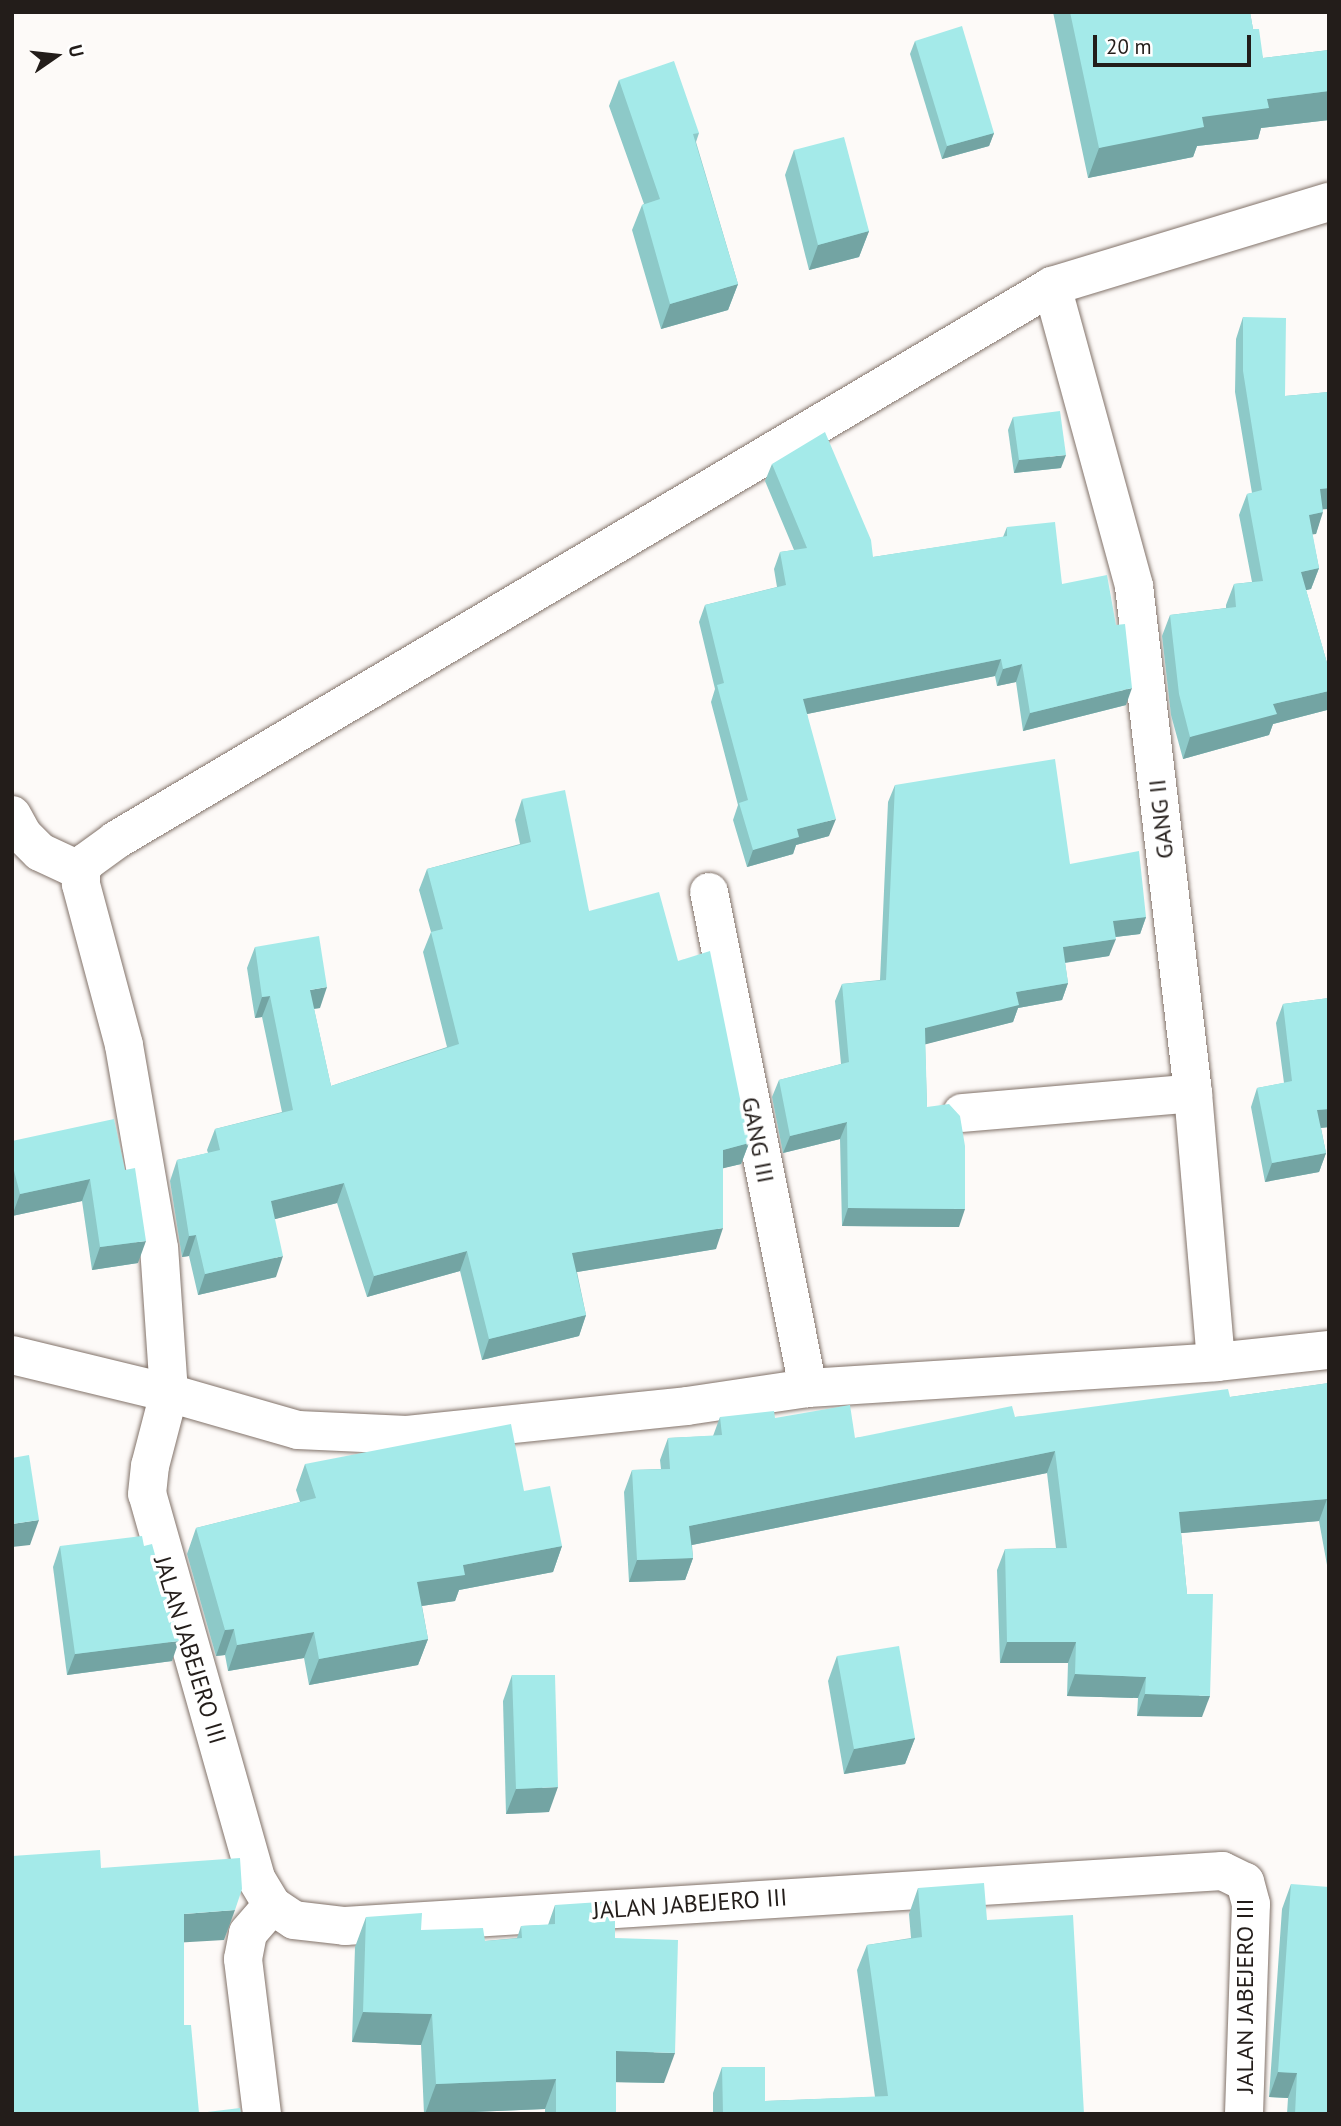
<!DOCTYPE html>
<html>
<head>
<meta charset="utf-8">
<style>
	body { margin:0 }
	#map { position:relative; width:1341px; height:2126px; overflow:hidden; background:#fdfaf8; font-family:"PT Sans",sans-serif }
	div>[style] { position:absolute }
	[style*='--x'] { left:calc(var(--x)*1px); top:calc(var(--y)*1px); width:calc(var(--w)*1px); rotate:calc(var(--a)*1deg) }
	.roads { filter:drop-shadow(0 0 2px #82736a) drop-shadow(0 0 2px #82736a) }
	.minor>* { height:38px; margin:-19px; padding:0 19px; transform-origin:19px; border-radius:19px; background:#fff }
	.wall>* { inset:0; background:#8dc9c8 }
	.shaded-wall>* { inset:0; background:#73a4a3 }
	.building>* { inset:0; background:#a4eae9 }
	span { translate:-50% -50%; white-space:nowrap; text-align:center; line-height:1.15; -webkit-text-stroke:7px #fff; paint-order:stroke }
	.street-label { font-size:24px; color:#231d1a }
	.frame { position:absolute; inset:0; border:14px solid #231d1a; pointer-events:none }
	.north { position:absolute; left:21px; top:21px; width:70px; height:70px; -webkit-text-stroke:5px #fff; paint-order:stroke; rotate:76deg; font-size:19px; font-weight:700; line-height:28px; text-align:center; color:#231d1a }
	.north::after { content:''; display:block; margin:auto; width:24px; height:32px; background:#231d1a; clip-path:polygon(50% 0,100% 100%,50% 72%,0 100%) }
	.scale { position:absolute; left:1093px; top:35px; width:158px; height:32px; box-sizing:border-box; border:4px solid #231d1a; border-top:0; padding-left:9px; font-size:21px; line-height:24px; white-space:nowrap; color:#231d1a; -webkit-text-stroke:5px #fff; paint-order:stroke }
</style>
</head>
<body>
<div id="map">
	<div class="roads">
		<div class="minor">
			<div style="--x:1052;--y:286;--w:311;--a:74.7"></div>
			<div style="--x:1134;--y:586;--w:510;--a:83.36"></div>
			<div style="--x:1193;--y:1093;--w:270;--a:85.1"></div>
			<div style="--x:12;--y:815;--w:23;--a:61"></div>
			<div style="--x:23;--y:835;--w:24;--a:45"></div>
			<div style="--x:40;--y:852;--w:45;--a:24.9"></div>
			<div style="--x:709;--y:892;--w:506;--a:78.71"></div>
			<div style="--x:962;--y:1113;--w:232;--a:-4.9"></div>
			<div style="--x:12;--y:1355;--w:162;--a:13.6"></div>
			<div style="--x:169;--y:1393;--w:134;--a:16"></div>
			<div style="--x:298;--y:1430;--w:109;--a:2.6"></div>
			<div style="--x:407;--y:1435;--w:281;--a:-5.9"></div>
			<div style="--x:687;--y:1406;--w:122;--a:-8.5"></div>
			<div style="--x:808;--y:1388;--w:409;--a:-3.6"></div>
			<div style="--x:1216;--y:1362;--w:114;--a:-6.1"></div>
			<div style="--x:262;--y:2114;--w:156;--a:-97"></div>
			<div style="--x:243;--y:1959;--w:26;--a:-79"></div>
			<div style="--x:248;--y:1933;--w:37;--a:-49"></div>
			<div style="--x:1244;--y:2114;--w:210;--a:-88.1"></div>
			<div style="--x:1251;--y:1904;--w:23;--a:-105"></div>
			<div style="--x:1245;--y:1882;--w:25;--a:-154"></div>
			<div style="--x:1222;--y:1871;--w:879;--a:176.41"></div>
			<div style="--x:345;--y:1926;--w:51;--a:-173.3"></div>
			<div style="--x:294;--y:1920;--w:27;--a:-146"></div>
			<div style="--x:272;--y:1905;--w:31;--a:-121"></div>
			<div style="--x:256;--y:1878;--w:399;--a:-105.8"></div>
			<div style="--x:147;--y:1494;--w:28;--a:-84"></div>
			<div style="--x:150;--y:1466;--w:75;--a:-75.4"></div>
			<div style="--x:169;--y:1393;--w:145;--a:-93.9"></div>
			<div style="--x:159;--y:1248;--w:206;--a:-99.8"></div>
			<div style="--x:124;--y:1045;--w:167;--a:-105"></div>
			<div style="--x:81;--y:884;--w:13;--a:-90"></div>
			<div style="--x:81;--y:871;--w:10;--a:-61"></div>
			<div style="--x:86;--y:862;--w:37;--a:-36"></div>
			<div style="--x:116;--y:840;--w:1088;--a:-30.62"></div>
			<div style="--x:1052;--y:286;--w:289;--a:-16.9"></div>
		</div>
	</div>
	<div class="wall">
		<div style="clip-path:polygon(1053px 12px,1250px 12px,1253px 29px,1263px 58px,1329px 50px,1329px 120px,1261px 128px,1258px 139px,1197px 146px,1193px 157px,1088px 178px)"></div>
		<div style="clip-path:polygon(915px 41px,994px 133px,989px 146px,942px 159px,910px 54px)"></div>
		<div style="clip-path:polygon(619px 80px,699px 133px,696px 142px,738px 284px,728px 310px,661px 329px,632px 230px,642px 205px,644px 204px,609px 106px)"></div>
		<div style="clip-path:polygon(794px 150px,869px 231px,859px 257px,809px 270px,785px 175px)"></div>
		<div style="clip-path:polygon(1243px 317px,1285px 396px,1329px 392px,1329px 509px,1323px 509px,1316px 534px,1312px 534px,1319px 568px,1311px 589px,1306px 590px,1329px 670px,1329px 705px,1327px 710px,1273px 724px,1269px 735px,1183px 759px,1171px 715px,1162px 636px,1170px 615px,1226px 608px,1226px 605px,1234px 584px,1252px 582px,1239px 515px,1247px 494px,1252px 493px,1235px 392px,1236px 339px)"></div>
		<div style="clip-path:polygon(1013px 417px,1061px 468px,1014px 473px,1008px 430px)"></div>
		<div style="clip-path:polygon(772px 464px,873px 557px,1003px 537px,1007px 527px,1062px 584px,1126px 705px,1023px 731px,1016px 682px,997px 686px,995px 676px,807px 714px,829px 836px,796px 845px,793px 854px,747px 867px,733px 820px,738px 805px,711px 702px,715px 689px,699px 622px,705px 605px,777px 587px,774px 569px,780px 552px,794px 550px,765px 481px)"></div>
		<div style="clip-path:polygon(895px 785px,1070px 864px,1146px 917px,1140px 934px,1115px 937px,1109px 956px,1065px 963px,1068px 983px,1062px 1000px,1018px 1008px,1013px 1022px,925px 1044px,927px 1107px,959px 1227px,842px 1226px,840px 1139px,783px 1153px,772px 1097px,779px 1080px,841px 1064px,835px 1001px,842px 984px,880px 980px,888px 802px)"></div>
		<div style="clip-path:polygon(522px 799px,589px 911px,678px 961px,749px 1143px,741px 1164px,723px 1168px,716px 1249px,577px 1272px,586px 1315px,579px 1336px,482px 1360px,460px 1271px,367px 1297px,337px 1203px,275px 1219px,276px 1277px,198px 1295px,189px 1256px,182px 1257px,170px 1181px,177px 1160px,208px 1153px,207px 1150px,215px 1129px,282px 1112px,262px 1017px,255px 1018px,247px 968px,255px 947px,320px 1008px,314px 1009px,331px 1086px,447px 1047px,423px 952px,431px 932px,419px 890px,427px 869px,520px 844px,515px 820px)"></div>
		<div style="clip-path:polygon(1329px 998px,1329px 1127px,1321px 1128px,1326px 1153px,1319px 1172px,1265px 1182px,1251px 1107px,1257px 1088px,1284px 1083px,1276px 1023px,1283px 1004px)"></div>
		<div style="clip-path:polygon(12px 1141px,125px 1170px,138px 1263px,92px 1270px,82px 1201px,12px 1216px)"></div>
		<div style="clip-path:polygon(1329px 1383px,1329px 1576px,1319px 1521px,1181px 1533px,1187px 1594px,1202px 1717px,1137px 1716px,1138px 1698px,1067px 1696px,1068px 1663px,1000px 1663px,997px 1570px,1005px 1549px,1056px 1548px,1047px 1473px,692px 1545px,693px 1558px,685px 1580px,629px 1582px,624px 1492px,632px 1470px,661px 1469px,660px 1460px,668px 1438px,713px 1436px,720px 1417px,775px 1418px,855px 1438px,1015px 1417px,1230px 1397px)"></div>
		<div style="clip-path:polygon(305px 1464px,524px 1491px,562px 1546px,553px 1572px,459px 1590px,455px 1601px,422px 1606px,428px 1639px,418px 1665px,309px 1685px,304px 1658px,228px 1671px,225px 1655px,216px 1656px,187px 1554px,196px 1528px,300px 1502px,296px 1490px)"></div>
		<div style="clip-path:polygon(60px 1546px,144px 1546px,172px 1661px,67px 1675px,53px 1567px)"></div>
		<div style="clip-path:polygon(837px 1656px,915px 1738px,905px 1764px,844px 1774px,828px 1681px)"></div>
		<div style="clip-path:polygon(512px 1675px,549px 1812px,506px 1814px,503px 1701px)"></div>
		<div style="clip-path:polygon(1291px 1884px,1329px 2114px,1287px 2114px,1288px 2098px,1269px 2097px,1282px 1909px)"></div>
		<div style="clip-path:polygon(918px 1888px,987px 1920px,1084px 2114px,713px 2114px,713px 2093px,722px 2067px,765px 2101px,875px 2097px,857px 1970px,867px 1945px,911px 1938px,909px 1914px)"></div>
		<div style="clip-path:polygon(555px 1905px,615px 1938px,664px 2083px,616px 2082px,616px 2114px,545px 2114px,545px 2109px,424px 2114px,421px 2045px,352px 2042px,355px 1947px,366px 1917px,421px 1930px,485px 1941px,517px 1938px,521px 1926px,548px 1925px)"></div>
	</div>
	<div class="shaded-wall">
		<div style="clip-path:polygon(1329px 91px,1329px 120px,1261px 128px,1258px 139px,1197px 146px,1193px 157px,1088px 178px,1099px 148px,1202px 117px,1267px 99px)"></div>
		<div style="clip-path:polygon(994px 133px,989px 146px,942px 159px,947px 146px)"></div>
		<div style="clip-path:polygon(869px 231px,859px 257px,809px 270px,818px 245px)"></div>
		<div style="clip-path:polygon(738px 284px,728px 310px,661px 329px,670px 304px)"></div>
		<div style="clip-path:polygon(1066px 455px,1061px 468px,1014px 473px,1019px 460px)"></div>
		<div style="clip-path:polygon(1329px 488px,1329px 509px,1312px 510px,1320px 489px)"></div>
		<div style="clip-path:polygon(1323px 512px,1316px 534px,1301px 536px,1309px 515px)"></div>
		<div style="clip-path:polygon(1319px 568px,1311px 589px,1293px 593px,1301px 572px)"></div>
		<div style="clip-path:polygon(1001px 659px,995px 676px,797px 716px,803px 699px)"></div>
		<div style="clip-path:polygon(1022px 664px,1016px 682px,997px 686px,1003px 669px)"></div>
		<div style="clip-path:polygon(1132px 688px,1126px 705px,1023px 731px,1030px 713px)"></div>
		<div style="clip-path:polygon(1329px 691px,1329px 705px,1327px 710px,1273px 724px,1269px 735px,1183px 759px,1190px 737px,1273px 704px)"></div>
		<div style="clip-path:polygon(836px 819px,829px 836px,796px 845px,793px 854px,747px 867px,753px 850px,797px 829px)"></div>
		<div style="clip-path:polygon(1146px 917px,1140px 934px,1107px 938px,1113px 921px)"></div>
		<div style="clip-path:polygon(1116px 939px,1109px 956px,1056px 964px,1063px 947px)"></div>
		<div style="clip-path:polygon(1068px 983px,1062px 1000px,1018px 1008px,1013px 1022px,919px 1046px,925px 1028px,1016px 992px)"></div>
		<div style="clip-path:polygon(327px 987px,320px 1008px,302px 1010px,310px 990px)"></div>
		<div style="clip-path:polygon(270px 996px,262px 1017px,255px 1018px,262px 997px)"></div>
		<div style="clip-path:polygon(1329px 1109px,1329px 1127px,1311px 1129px,1317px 1110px)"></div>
		<div style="clip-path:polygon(847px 1122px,840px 1139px,783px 1153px,790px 1136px)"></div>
		<div style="clip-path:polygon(749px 1143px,741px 1164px,716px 1170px,723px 1150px)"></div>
		<div style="clip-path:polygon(1326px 1153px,1319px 1172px,1265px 1182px,1272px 1163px)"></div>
		<div style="clip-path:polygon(90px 1179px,82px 1201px,12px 1216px,20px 1194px)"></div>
		<div style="clip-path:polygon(344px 1183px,337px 1203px,264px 1222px,271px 1201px)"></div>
		<div style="clip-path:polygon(848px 1208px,965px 1209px,959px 1227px,842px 1226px)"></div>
		<div style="clip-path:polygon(723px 1228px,716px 1249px,565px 1274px,572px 1253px)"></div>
		<div style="clip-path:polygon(196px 1235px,189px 1256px,182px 1257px,189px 1236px)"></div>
		<div style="clip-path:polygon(146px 1241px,138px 1263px,92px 1270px,100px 1247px)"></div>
		<div style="clip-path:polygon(467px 1251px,460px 1271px,367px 1297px,374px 1276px)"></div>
		<div style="clip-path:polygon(283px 1256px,276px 1277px,198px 1295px,205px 1274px)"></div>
		<div style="clip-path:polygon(586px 1315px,579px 1336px,482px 1360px,489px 1339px)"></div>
		<div style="clip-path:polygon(1055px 1451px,1047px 1473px,682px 1547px,689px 1526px)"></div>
		<div style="clip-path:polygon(1327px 1499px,1319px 1521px,1171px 1534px,1179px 1512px)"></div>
		<div style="clip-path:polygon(39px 1520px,30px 1545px,12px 1547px,12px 1524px)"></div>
		<div style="clip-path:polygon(562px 1546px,553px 1572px,459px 1590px,455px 1601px,408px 1608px,417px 1582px,463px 1565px)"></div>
		<div style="clip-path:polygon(693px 1558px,685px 1580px,629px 1582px,637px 1560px)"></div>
		<div style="clip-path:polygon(234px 1629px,225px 1655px,216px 1656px,225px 1630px)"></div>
		<div style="clip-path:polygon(314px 1632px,304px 1658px,228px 1671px,237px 1645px)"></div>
		<div style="clip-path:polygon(428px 1639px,418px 1665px,309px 1685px,319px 1659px)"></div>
		<div style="clip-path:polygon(179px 1641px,172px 1661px,67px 1675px,75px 1654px)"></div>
		<div style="clip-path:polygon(1007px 1642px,1076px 1642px,1068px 1663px,1000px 1663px)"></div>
		<div style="clip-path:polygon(1075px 1674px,1146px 1677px,1138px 1698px,1067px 1696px)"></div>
		<div style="clip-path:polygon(1145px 1694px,1210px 1696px,1202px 1717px,1137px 1716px)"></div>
		<div style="clip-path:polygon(915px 1738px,905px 1764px,844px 1774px,854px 1749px)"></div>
		<div style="clip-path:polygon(558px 1787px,549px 1812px,506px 1814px,516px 1789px)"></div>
		<div style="clip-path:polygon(235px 1910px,224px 1940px,173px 1943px,184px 1914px)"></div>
		<div style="clip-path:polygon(363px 2012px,432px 2014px,421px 2045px,352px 2042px)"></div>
		<div style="clip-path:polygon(616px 2051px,675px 2053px,664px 2083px,605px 2082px)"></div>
		<div style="clip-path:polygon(1278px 2072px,1297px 2073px,1288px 2098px,1269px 2097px)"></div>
		<div style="clip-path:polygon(556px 2079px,545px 2109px,425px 2114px,436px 2084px)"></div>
	</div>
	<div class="building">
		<div style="clip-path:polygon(1070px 12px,1250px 12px,1253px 29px,1259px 29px,1263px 58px,1329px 50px,1329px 91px,1267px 99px,1269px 108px,1202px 117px,1204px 127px,1099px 148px)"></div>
		<div style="clip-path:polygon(962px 26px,994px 133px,947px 146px,915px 41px)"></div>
		<div style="clip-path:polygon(674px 61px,699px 133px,693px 134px,738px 284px,670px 304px,642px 205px,660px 199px,619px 80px)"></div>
		<div style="clip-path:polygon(844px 137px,869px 231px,818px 245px,794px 150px)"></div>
		<div style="clip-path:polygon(1243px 317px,1286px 318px,1285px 396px,1329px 392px,1329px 488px,1320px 489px,1323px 512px,1309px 515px,1319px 568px,1301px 572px,1329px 670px,1329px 691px,1273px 704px,1277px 714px,1190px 737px,1179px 694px,1170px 615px,1236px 607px,1234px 584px,1263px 581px,1247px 494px,1262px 490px,1243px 371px)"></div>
		<div style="clip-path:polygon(1060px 411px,1066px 455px,1019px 460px,1013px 417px)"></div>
		<div style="clip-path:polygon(825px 432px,871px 540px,873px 557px,1007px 536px,1007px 527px,1055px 522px,1062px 584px,1107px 575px,1116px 625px,1125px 624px,1132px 688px,1030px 713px,1022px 664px,1003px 669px,1001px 659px,803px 699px,836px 819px,797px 829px,799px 837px,753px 850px,739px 803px,748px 800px,717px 685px,724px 683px,705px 605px,786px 585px,780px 552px,807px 548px,772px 464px)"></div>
		<div style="clip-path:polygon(1055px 759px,1070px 864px,1139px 851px,1146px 917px,1113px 921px,1116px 939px,1063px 947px,1068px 983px,1016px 992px,1019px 1005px,925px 1028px,927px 1107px,949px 1104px,960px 1116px,965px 1146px,965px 1209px,848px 1208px,847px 1122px,790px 1136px,779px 1080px,849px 1062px,842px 984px,886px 980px,895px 785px)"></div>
		<div style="clip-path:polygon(565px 790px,589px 911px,659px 892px,678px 961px,710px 951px,749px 1143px,723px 1150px,723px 1228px,572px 1253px,586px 1315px,489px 1339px,467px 1251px,374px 1276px,344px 1183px,271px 1201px,283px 1256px,205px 1274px,196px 1235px,189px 1236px,177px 1160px,220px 1150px,215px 1129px,293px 1110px,270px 996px,262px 997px,255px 947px,319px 936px,327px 987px,310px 990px,331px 1086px,459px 1044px,431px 932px,443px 929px,427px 869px,531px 842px,522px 799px)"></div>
		<div style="clip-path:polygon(1329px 998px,1329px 1109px,1317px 1110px,1326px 1153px,1272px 1163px,1257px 1088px,1292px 1081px,1283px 1004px)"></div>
		<div style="clip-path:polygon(114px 1119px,125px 1170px,135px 1168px,146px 1241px,100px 1247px,90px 1179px,20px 1194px,12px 1163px,12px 1141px)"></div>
		<div style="clip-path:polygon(1329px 1383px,1329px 1508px,1327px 1499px,1179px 1512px,1187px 1594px,1213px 1594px,1210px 1696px,1145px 1694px,1146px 1677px,1075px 1674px,1076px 1642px,1007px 1642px,1005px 1549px,1067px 1548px,1055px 1451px,689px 1526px,693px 1558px,637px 1560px,632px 1470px,670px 1469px,668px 1438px,722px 1435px,720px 1417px,774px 1411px,775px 1418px,850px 1405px,855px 1438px,1012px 1406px,1015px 1417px,1228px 1389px,1230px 1397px)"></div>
		<div style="clip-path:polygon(511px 1424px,524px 1491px,550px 1486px,562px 1546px,463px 1565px,465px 1575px,417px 1582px,428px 1639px,319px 1659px,314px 1632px,237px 1645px,234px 1629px,225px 1630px,196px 1528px,316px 1498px,305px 1464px)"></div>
		<div style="clip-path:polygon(29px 1455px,39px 1520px,12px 1524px,12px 1458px)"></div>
		<div style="clip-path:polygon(142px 1536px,144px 1546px,152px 1544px,179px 1641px,75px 1654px,60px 1546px)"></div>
		<div style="clip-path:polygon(899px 1646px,915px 1738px,854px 1749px,837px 1656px)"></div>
		<div style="clip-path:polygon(512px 1675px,555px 1675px,558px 1787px,516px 1789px)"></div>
		<div style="clip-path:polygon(100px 1850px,101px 1868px,240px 1858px,242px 1889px,235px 1910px,184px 1914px,184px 2025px,191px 2025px,199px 2113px,240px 2108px,241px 2114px,12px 2114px,12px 1856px)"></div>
		<div style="clip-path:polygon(984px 1883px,987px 1920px,1073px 1915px,1084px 2114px,723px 2114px,722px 2067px,765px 2067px,765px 2101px,888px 2096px,867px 1945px,922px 1937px,918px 1888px)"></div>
		<div style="clip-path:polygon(1291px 1884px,1329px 1887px,1329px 2114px,1295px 2114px,1297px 2073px,1278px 2072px)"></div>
		<div style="clip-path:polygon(615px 1901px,615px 1938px,678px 1940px,675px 2053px,616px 2051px,616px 2114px,556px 2114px,556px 2079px,436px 2084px,432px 2014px,363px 2012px,366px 1917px,422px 1913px,421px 1930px,483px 1928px,485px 1941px,522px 1938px,521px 1926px,555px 1924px,555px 1905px)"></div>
	</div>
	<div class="street-label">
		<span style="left:1161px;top:819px;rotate:-96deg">GANG II</span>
		<span style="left:758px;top:1140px;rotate:79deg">GANG III</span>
		<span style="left:190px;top:1650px;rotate:73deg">JALAN JABEJERO III</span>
		<span style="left:690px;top:1904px;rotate:-4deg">JALAN JABEJERO III</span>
		<span style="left:1245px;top:1996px;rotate:-90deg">JALAN JABEJERO III</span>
	</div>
	<div class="frame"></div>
	<div class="north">U</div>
	<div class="scale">20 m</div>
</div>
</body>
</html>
